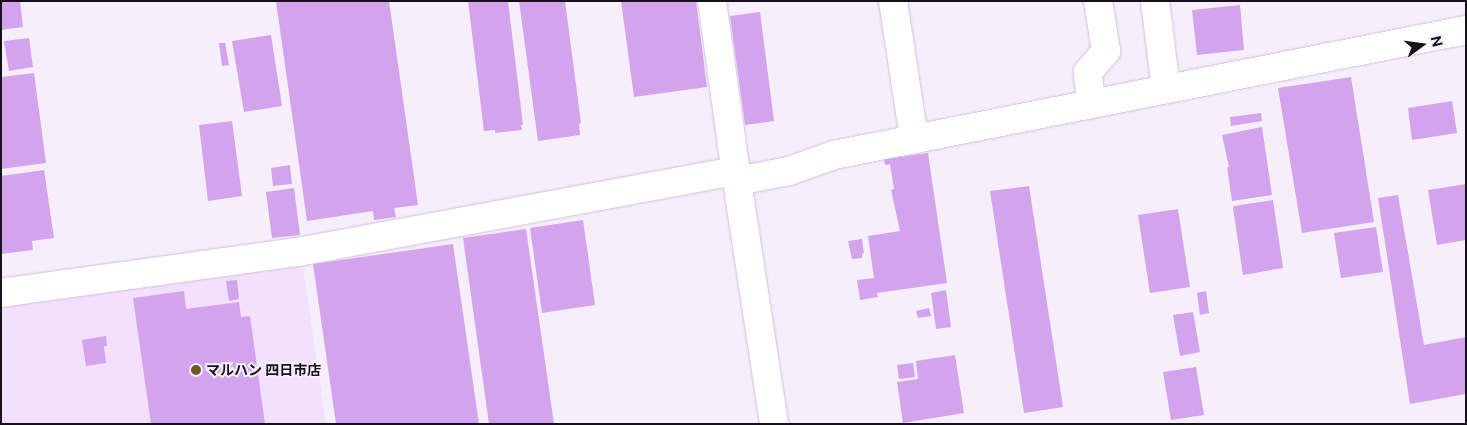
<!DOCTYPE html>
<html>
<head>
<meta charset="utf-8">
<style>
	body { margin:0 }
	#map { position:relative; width:1467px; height:425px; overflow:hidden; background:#f6eefb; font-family:"Public Sans","Noto Sans JP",sans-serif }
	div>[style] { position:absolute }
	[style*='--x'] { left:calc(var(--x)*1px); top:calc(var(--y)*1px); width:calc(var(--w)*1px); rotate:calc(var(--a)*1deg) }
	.built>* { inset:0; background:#f3e0ff }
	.building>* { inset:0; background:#d3a3ed }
	.roads { filter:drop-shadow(0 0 1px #d2bfde) drop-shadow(0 0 1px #d2bfde) }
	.minor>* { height:28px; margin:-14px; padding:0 14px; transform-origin:14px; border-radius:14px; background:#fff }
	.dots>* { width:14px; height:14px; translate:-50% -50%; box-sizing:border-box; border:2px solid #f6eefb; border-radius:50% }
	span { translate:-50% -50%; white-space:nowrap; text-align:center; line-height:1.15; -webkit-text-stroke:4px #f6eefb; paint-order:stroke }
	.poi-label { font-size:14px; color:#17111b; font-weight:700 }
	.left { translate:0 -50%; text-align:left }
	.frame { position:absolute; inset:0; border:2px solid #17111b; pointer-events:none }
	.north { position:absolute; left:1397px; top:20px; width:50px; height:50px; -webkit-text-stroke:4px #f6eefb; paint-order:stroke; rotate:76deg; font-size:14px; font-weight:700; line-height:20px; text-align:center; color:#17111b }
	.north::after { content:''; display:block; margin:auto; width:18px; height:22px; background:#17111b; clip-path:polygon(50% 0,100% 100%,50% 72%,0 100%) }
</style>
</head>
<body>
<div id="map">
	<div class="built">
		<div style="clip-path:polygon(302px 261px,326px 424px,1px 424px,1px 305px)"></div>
	</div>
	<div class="building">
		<div style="clip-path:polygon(1px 1px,20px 1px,23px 27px,1px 30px)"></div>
		<div style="clip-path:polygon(276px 1px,389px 1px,418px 205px,394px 208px,396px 217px,374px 220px,373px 211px,307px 221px)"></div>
		<div style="clip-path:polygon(468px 1px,508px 1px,523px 125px,521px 125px,522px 130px,495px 133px,495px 130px,484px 131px)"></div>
		<div style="clip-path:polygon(519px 1px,565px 1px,581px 123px,579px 124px,580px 135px,538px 141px)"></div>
		<div style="clip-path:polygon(621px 1px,696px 1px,707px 87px,634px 97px)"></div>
		<div style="clip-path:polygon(1240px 5px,1244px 50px,1197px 55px,1192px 10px)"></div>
		<div style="clip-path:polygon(760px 12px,774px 121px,745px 125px,730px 16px)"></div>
		<div style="clip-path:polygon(271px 35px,282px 106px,244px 112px,232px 41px)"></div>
		<div style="clip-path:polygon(29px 38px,33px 67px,9px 71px,4px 41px)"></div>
		<div style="clip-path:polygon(219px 43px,225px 43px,229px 65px,222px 66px)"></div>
		<div style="clip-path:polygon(34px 73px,46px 163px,1px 169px,1px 77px)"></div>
		<div style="clip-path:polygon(1351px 77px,1374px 222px,1302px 233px,1278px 88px)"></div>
		<div style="clip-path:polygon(1452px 101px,1457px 133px,1412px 140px,1408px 108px)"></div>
		<div style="clip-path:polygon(1261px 113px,1262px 121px,1231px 126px,1230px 117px)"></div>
		<div style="clip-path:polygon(232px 121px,242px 196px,208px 201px,199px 125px)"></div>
		<div style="clip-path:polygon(1262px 127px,1272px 195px,1232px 201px,1227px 167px,1229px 167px,1222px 135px)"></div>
		<div style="clip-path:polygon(928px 153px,947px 283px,877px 293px,878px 297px,860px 300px,857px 280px,874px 278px,868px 236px,900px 231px,891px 190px,894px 189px,890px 164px,885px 165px,884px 159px)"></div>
		<div style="clip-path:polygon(290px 165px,292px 184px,273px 186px,271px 168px)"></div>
		<div style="clip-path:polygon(44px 170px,54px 238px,32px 241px,33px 250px,1px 254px,1px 176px)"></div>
		<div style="clip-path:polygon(1466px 184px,1466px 240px,1437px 245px,1428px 190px)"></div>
		<div style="clip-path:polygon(1029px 186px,1063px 407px,1024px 413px,990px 191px)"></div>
		<div style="clip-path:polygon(294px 188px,300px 235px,272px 238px,266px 192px)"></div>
		<div style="clip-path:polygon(1398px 195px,1424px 345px,1466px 337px,1466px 394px,1410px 404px,1378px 198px)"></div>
		<div style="clip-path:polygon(1273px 200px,1283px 268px,1243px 275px,1233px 208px,1234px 206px)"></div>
		<div style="clip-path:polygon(1178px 209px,1190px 287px,1150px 293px,1138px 215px)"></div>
		<div style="clip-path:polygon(583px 220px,595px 305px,542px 313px,530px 228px)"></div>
		<div style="clip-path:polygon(1376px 227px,1383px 272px,1341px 278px,1334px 233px)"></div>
		<div style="clip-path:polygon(526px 229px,554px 424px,489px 424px,463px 238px)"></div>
		<div style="clip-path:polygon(862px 239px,864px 253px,862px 254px,862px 258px,852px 259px,848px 241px)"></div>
		<div style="clip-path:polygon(453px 244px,479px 424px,336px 424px,313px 264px)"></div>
		<div style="clip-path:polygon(237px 280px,239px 299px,229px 301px,226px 281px)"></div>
		<div style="clip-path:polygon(946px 290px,951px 327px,936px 329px,931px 293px)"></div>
		<div style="clip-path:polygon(184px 291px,186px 309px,239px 302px,241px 317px,250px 316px,265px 424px,151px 424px,133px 298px)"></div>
		<div style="clip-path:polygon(1206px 291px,1209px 313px,1200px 315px,1197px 293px)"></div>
		<div style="clip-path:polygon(929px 308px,931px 316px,918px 318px,916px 311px)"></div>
		<div style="clip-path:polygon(1193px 312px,1200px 352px,1180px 356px,1173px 315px)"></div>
		<div style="clip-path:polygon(106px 336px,107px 346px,104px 346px,106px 363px,86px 366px,82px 340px)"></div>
		<div style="clip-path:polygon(955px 355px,964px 413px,903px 423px,897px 382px,918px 379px,916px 361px)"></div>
		<div style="clip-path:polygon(913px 363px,915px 377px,899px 379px,897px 365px)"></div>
		<div style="clip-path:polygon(1196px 367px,1204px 415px,1171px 420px,1163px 372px)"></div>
	</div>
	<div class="roads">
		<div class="minor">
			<div style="--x:712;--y:1;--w:182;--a:82.1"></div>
			<div style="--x:737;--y:181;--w:246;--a:81.3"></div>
			<div style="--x:893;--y:1;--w:140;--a:81.3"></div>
			<div style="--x:1155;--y:1;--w:89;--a:82.9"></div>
			<div style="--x:1091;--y:103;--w:31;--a:-96"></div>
			<div style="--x:1088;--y:72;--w:28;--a:-49"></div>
			<div style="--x:1106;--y:51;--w:51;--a:-99.1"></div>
			<div style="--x:737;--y:181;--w:53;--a:-10.9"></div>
			<div style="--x:789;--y:171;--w:48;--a:-19.6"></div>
			<div style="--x:834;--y:155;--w:644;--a:-11.19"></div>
			<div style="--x:1;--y:293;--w:300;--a:-7.9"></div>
			<div style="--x:298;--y:252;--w:444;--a:-10.5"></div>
		</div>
	</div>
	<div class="dots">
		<div style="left:196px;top:370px;background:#6c5726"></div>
	</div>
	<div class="poi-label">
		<span class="left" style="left:206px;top:370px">マルハン 四日市店</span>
	</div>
	<div class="frame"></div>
	<div class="north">N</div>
</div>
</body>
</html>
